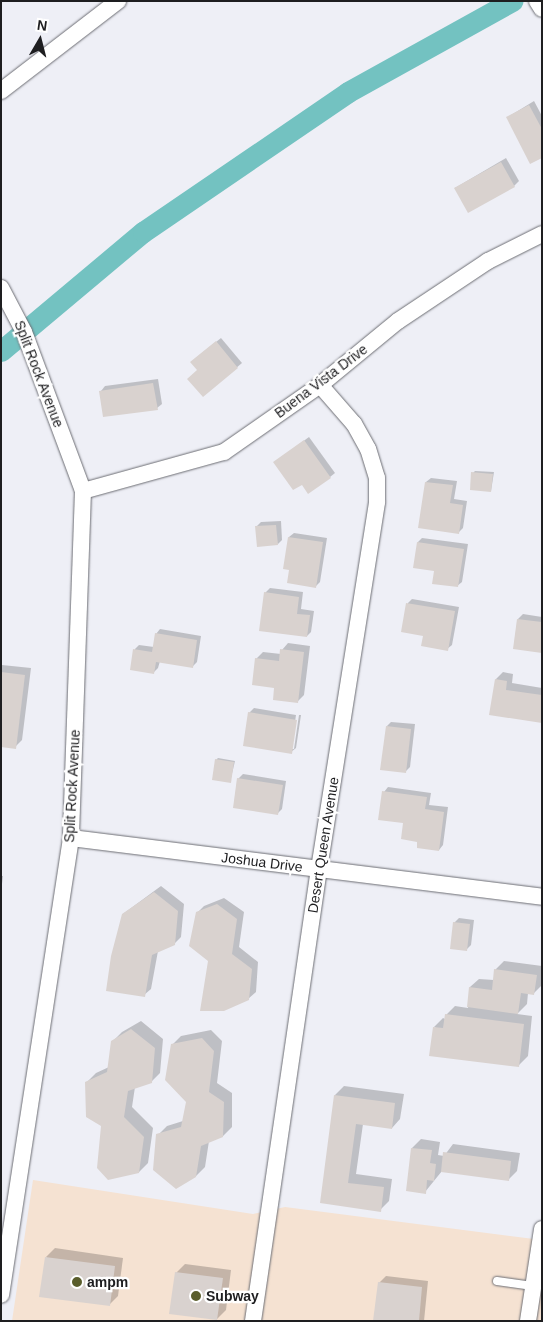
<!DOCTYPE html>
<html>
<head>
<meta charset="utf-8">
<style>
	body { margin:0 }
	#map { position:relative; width:543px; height:1322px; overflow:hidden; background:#eeeff6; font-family:Arial,sans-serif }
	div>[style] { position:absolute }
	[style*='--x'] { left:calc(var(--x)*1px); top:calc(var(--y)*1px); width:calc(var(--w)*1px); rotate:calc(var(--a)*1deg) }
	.commercial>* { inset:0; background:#f5e2d2 }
	.shadow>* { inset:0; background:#0003 }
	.canal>* { height:21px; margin:-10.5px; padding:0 10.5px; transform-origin:10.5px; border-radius:10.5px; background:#73c2c1 }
	.building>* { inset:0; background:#d9d2cf }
	.roads { filter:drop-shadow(0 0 1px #6c6d73) drop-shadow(0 0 1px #6c6d73) }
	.lane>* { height:8px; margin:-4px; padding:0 4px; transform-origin:4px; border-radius:4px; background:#fff }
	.street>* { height:16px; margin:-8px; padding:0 8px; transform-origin:8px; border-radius:8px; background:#fff }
	.dots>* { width:14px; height:14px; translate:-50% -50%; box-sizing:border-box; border:2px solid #fff; border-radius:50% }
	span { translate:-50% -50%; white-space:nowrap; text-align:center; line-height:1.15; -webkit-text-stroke:4.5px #fff; paint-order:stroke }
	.street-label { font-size:14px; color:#1e1e20 }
	.poi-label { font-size:14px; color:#1e1e20; font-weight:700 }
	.left { translate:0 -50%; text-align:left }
	.frame { position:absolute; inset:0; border:2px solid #1e1e20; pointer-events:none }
	.north { position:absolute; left:15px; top:15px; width:50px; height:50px; -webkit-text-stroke:4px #fff; paint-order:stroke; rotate:8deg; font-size:14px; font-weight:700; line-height:20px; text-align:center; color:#1e1e20 }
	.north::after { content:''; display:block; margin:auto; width:18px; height:22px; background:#1e1e20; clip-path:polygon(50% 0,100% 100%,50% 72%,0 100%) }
</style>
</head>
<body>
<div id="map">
	<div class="commercial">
		<div style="clip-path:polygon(33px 1180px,253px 1214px,285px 1207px,542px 1240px,542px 1321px,12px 1321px)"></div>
	</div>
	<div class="shadow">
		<div style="clip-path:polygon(534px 101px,542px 116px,542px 157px,508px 117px)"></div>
		<div style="clip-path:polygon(506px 158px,519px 181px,514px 186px,455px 188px)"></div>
		<div style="clip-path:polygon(221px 338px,242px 363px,203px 396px,196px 358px)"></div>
		<div style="clip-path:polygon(158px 379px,162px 404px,157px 408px,101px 391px,105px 386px)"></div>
		<div style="clip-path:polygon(309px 437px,335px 473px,330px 477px,302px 483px,275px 462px)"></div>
		<div style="clip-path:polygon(475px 471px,494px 472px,491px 491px,473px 473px)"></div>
		<div style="clip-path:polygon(431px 478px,457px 481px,454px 499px,467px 501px,463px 528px,459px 532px,419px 527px,426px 482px)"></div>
		<div style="clip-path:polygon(281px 521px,282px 540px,278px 544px,256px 527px,261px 522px)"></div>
		<div style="clip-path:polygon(294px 533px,327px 538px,320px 582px,316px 586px,291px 569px,284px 568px,289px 537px)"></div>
		<div style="clip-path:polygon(422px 538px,468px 544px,462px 582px,457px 586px,435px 570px,414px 567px,418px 542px)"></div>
		<div style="clip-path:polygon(270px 588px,303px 592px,301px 609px,314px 611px,311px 632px,307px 636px,265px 593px)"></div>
		<div style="clip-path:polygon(412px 599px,459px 607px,452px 645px,447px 649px,425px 635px,403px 631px,408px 603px)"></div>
		<div style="clip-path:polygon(523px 614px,542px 617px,542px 652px,514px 648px,518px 619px)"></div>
		<div style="clip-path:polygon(160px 629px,201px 636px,197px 662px,192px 667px,160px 661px,158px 668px,154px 672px,131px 669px,135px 649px,139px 645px,154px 647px,156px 634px)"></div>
		<div style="clip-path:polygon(288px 643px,310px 646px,304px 695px,297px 702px,276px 687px,256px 659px,263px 652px,281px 654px,282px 650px)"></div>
		<div style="clip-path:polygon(2px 665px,31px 668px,22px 740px,15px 747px,1px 746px)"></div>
		<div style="clip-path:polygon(503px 672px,513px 674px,512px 683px,542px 688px,542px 722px,491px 714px,496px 679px)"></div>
		<div style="clip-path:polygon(254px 708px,296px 715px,291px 749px,294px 749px,299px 715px,301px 715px,296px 748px,291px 752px,249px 713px)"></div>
		<div style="clip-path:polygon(391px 722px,415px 724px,410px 767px,405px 772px,387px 726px)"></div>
		<div style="clip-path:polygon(218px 758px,235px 761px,230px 782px,216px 760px)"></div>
		<div style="clip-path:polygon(243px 774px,286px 781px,282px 809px,278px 813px,238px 779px)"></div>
		<div style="clip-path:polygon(388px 787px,431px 793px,429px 805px,448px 807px,443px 845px,439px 850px,419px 840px,384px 792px)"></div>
		<div style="clip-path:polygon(1px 876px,3px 876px,1px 892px)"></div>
		<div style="clip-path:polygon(161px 886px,184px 904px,181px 937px,174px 944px,158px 951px,151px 989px,144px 995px,123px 914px)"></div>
		<div style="clip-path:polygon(224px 898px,244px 912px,239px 947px,258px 962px,256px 992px,248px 999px,197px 913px,204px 906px)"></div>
		<div style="clip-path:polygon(459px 918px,474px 920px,471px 945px,466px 950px,454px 923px)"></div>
		<div style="clip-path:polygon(504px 961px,542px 966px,542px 985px,533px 994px,528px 993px,527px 1004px,517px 1014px,532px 1016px,528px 1056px,519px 1065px,434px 1027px,443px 1018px,445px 1019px,446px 1015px,455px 1006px,468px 1008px,470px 987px,479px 979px,494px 980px,495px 970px)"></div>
		<div style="clip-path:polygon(141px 1021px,163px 1039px,160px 1073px,151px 1082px,135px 1087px,132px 1107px,153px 1128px,148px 1163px,139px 1172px,102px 1126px,87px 1082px,96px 1073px,109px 1067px,112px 1042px,122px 1032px)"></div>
		<div style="clip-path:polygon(211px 1030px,222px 1041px,217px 1083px,232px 1093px,232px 1127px,223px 1136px,209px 1141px,205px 1167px,196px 1176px,158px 1135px,167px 1126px,183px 1121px,187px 1101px,172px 1045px,181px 1036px)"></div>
		<div style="clip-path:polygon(344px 1086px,404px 1094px,400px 1119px,392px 1128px,363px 1124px,356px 1174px,392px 1179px,389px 1201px,380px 1210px,321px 1202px,335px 1095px)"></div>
		<div style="clip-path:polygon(421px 1139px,440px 1142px,438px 1155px,444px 1156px,453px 1144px,520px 1153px,517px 1171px,508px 1180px,442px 1171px,425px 1192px,412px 1148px)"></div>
		<div style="clip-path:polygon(55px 1248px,123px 1258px,118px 1296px,109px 1305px,46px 1257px)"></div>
		<div style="clip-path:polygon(185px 1264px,231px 1270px,226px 1310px,217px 1319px,176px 1273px)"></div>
		<div style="clip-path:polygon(386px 1276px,428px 1281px,424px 1321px,374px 1321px,379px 1283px)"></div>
	</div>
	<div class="canal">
		<div style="--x:1;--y:351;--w:185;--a:-40"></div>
		<div style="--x:143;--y:232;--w:248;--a:-34.3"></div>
		<div style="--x:348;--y:92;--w:188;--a:-29"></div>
	</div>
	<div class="building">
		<div style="clip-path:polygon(529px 105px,542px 129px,542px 158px,530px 164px,506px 117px)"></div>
		<div style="clip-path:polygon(501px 162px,515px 187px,468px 213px,454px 188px)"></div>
		<div style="clip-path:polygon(216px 341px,238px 368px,203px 397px,187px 379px,197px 370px,190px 362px)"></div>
		<div style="clip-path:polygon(153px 383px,158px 410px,103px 417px,99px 391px)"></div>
		<div style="clip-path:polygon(304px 440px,331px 478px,308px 494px,302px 485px,293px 490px,273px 462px)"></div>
		<div style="clip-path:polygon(471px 472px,493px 474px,491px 492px,470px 490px)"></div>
		<div style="clip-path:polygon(425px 482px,453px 485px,450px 503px,463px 505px,459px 534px,418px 528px)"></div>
		<div style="clip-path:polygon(276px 525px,278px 545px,257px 547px,255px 526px)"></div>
		<div style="clip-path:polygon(288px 537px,323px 542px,316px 588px,287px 583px,289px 570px,283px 569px)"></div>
		<div style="clip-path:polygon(417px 542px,464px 549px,458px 587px,432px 584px,434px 571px,413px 568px)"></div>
		<div style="clip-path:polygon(264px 592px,299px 597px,297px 614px,310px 615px,307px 637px,259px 631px)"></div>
		<div style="clip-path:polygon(406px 603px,455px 611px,448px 651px,421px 646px,423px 636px,401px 632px)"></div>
		<div style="clip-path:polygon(517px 619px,542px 622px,542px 653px,513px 649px)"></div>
		<div style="clip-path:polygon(155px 633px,197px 640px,193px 668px,156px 662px,154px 674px,130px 670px,133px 649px,152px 652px)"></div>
		<div style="clip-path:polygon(280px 649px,304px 652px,298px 703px,273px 700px,274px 688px,252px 685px,255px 658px,279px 661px)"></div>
		<div style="clip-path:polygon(1px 672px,25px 675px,16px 749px,1px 747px)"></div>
		<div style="clip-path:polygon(495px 679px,507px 681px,506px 690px,542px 695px,542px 723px,489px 715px)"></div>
		<div style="clip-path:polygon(248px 712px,297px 720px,292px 754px,243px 746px)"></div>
		<div style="clip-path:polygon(386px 726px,411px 729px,406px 773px,380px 770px)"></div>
		<div style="clip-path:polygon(215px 759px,234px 762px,231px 783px,212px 780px)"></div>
		<div style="clip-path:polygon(237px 778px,283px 785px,278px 815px,233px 808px)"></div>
		<div style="clip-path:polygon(382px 791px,427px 797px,425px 809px,444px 812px,439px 851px,417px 848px,417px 842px,401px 839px,403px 823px,378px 820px)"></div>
		<div style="clip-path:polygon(154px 892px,178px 911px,175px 945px,152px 955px,145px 997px,106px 991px,111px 956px,122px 914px)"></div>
		<div style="clip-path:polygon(217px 904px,237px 919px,232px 954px,252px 969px,249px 1000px,224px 1011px,200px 1011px,208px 961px,189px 946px,196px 912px)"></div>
		<div style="clip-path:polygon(453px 922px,470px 924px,467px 951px,450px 949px)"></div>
		<div style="clip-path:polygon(494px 969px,537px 975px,534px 995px,521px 993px,518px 1014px,467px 1007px,469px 987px,492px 990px)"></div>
		<div style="clip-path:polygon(445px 1014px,524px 1024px,519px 1067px,429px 1056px,433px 1027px,443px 1028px)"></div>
		<div style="clip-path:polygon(131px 1029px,155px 1048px,152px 1083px,128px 1091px,124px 1117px,144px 1137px,139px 1173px,108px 1180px,97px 1168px,101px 1126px,86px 1117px,85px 1082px,107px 1072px,111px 1041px)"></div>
		<div style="clip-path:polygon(202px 1038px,214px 1051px,209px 1092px,224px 1102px,223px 1137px,201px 1146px,196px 1177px,176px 1189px,153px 1170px,156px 1134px,181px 1127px,186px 1102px,165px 1080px,171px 1044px)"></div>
		<div style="clip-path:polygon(334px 1095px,395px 1103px,392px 1129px,356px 1124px,348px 1183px,384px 1187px,381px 1212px,320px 1203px)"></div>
		<div style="clip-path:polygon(411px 1148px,432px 1150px,430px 1163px,436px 1164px,434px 1181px,427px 1180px,426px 1194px,406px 1191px)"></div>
		<div style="clip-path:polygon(443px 1152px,511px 1161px,509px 1181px,441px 1172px)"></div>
		<div style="clip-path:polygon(45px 1257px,115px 1266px,110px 1306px,39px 1297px)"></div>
		<div style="clip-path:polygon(175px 1272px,223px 1278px,217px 1320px,169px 1314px)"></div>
		<div style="clip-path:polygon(378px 1282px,422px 1287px,419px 1321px,373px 1321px)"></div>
	</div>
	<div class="roads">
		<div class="lane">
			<div style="--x:497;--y:1281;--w:36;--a:8"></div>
		</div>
		<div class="street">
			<div style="--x:537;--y:1;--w:9;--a:58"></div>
			<div style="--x:1;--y:91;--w:148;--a:-37.6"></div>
			<div style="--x:1;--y:288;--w:50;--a:62.4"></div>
			<div style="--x:24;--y:332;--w:170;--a:69.6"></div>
			<div style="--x:83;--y:491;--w:347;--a:92"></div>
			<div style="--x:71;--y:838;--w:462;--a:98.7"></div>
			<div style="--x:83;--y:491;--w:146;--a:-15.5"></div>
			<div style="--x:224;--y:452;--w:117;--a:-34.9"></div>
			<div style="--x:320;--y:385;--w:101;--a:-39.4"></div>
			<div style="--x:398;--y:321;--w:108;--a:-33.7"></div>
			<div style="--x:488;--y:261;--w:60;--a:-26.6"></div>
			<div style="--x:71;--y:838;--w:475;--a:7.1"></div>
			<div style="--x:253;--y:1321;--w:457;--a:-81.7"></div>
			<div style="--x:319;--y:869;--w:372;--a:-81"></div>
			<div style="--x:377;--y:502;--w:24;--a:-90"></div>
			<div style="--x:377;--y:478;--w:30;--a:-107"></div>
			<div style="--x:368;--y:449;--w:29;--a:-119"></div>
			<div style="--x:354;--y:424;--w:52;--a:-131.1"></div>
			<div style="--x:528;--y:1321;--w:93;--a:-81.3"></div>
		</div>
	</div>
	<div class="dots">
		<div style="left:77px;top:1282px;background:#5a5d2b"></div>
		<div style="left:196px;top:1296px;background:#5a5d2b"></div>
	</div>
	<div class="street-label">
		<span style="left:39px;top:374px;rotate:69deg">Split Rock Avenue</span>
		<span style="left:321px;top:381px;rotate:-37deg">Buena Vista Drive</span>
		<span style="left:72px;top:786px;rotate:-87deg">Split Rock Avenue</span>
		<span style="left:323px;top:845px;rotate:-81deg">Desert Queen Avenue</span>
		<span style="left:262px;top:862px;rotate:7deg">Joshua Drive</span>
	</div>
	<div class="poi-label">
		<span class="left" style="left:87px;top:1282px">ampm</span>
		<span class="left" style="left:206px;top:1296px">Subway</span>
	</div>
	<div class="frame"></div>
	<div class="north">N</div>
</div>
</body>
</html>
